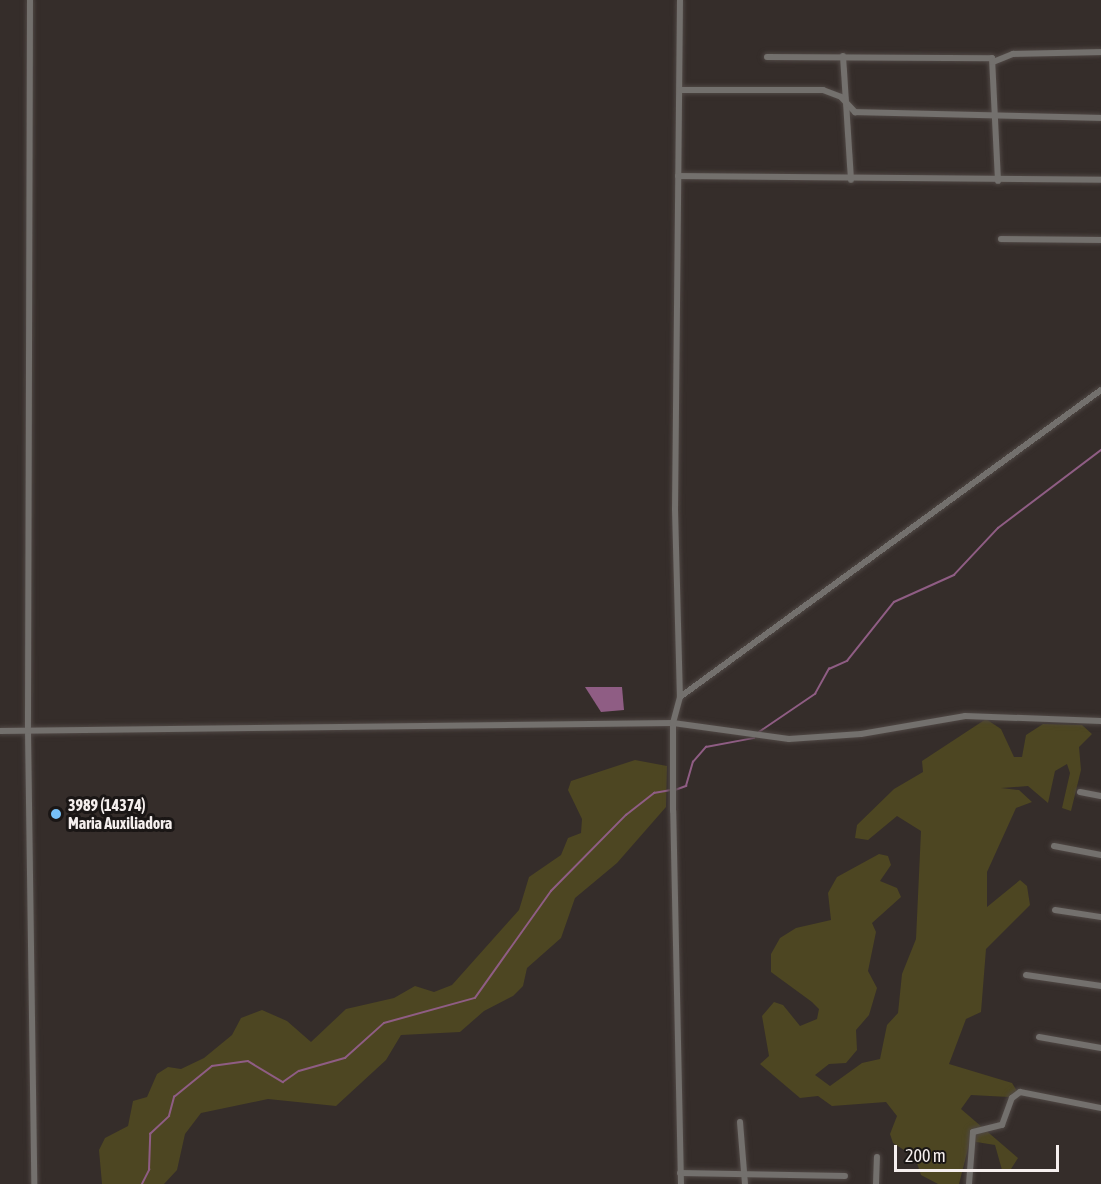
<!DOCTYPE html>
<html>
<head>
<meta charset="utf-8">
<style>
	body { margin:0 }
	#map { position:relative; width:1101px; height:1184px; overflow:hidden; background:#352d2a; font-family:"Asap Condensed",sans-serif }
	div>[style] { position:absolute }
	[style*='--x'] { left:calc(var(--x)*1px); top:calc(var(--y)*1px); width:calc(var(--w)*1px); rotate:calc(var(--a)*1deg) }
	.green>* { inset:0; background:#4d4622 }
	.water>* { inset:0; background:#8f5d84 }
	.stream>* { height:1.5px; margin:-0.75px; padding:0 0.75px; transform-origin:0.75px; border-radius:0.75px; background:#8f5d84 }
	.roads { filter:drop-shadow(0 0 2px #504845) drop-shadow(0 0 2px #504845) }
	.street>* { height:6px; margin:-3px; padding:0 3px; transform-origin:3px; border-radius:3px; background:#73706d }
	.dots>* { width:16px; height:16px; translate:-50% -50%; box-sizing:border-box; border:3px solid #1a1615; border-radius:50% }
	span { translate:-50% -50%; white-space:nowrap; text-align:center; line-height:1.15; -webkit-text-stroke:6px #1a1615; paint-order:stroke }
	.poi-label { font-size:16px; color:#f5efee; font-weight:700 }
	.left { translate:0 -50%; text-align:left }
	.scale { position:absolute; left:894px; top:1145px; width:165px; height:27px; box-sizing:border-box; border:3px solid #f5efee; border-top:0; padding-left:8px; font-size:18px; line-height:21px; white-space:nowrap; color:#f5efee; -webkit-text-stroke:4px #1a1615; paint-order:stroke }
</style>
</head>
<body>
<div id="map">
	<div class="green">
		<div style="clip-path:polygon(986px 719px,1001px 729px,1014px 757px,1022px 757px,1026px 735px,1043px 724px,1082px 725px,1092px 734px,1079px 747px,1081px 770px,1071px 811px,1062px 808px,1070px 773px,1067px 764px,1055px 771px,1048px 803px,1028px 786px,1001px 788px,1019px 790px,1032px 802px,1016px 808px,987px 872px,987px 907px,1020px 880px,1027px 886px,1030px 905px,986px 949px,981px 1012px,966px 1019px,949px 1064px,1012px 1083px,1017px 1091px,1009px 1097px,971px 1095px,961px 1109px,1018px 1158px,1011px 1169px,1002px 1170px,995px 1145px,970px 1141px,959px 1184px,938px 1184px,921px 1175px,915px 1157px,893px 1143px,890px 1134px,897px 1116px,886px 1102px,832px 1106px,818px 1096px,800px 1098px,760px 1064px,769px 1056px,762px 1016px,774px 1002px,783px 1005px,800px 1026px,817px 1019px,819px 1009px,812px 1002px,771px 972px,771px 954px,780px 938px,796px 928px,831px 920px,828px 893px,837px 877px,879px 854px,888px 856px,891px 865px,880px 881px,897px 888px,901px 897px,872px 923px,876px 932px,868px 971px,877px 988px,869px 1015px,856px 1030px,857px 1050px,846px 1063px,829px 1064px,815px 1075px,830px 1086px,862px 1063px,880px 1059px,887px 1025px,898px 1013px,902px 974px,916px 939px,921px 831px,897px 816px,868px 840px,855px 838px,857px 825px,894px 789px,923px 772px,922px 761px)"></div>
		<div style="clip-path:polygon(635px 760px,667px 766px,666px 807px,617px 863px,575px 898px,561px 938px,527px 968px,523px 986px,513px 996px,484px 1011px,460px 1032px,401px 1035px,386px 1060px,336px 1106px,268px 1099px,201px 1113px,185px 1134px,177px 1170px,164px 1184px,102px 1184px,99px 1150px,105px 1138px,128px 1126px,133px 1101px,147px 1097px,157px 1074px,168px 1067px,181px 1069px,204px 1058px,232px 1035px,241px 1018px,262px 1010px,287px 1021px,311px 1042px,346px 1009px,394px 998px,415px 986px,434px 992px,452px 985px,519px 910px,529px 877px,561px 855px,568px 838px,581px 833px,582px 819px,568px 790px,571px 781px)"></div>
	</div>
	<div class="water">
		<div style="clip-path:polygon(585px 687px,622px 687px,624px 710px,601px 712px)"></div>
	</div>
	<div class="stream">
		<div style="--x:759;--y:732;--w:68;--a:-34.2"></div>
		<div style="--x:815;--y:694;--w:29;--a:-61"></div>
		<div style="--x:829;--y:669;--w:20;--a:-24"></div>
		<div style="--x:847;--y:661;--w:75;--a:-51.5"></div>
		<div style="--x:894;--y:602;--w:66;--a:-24.2"></div>
		<div style="--x:954;--y:575;--w:64;--a:-46.9"></div>
		<div style="--x:998;--y:528;--w:129;--a:-37.1"></div>
		<div style="--x:675;--y:790;--w:12;--a:-20"></div>
		<div style="--x:686;--y:786;--w:25;--a:-74"></div>
		<div style="--x:693;--y:762;--w:20;--a:-49"></div>
		<div style="--x:706;--y:747;--w:49;--a:-10.6"></div>
		<div style="--x:142;--y:1184;--w:16;--a:-63"></div>
		<div style="--x:149;--y:1170;--w:36;--a:-88"></div>
		<div style="--x:150;--y:1134;--w:26;--a:-43"></div>
		<div style="--x:169;--y:1116;--w:20;--a:-75"></div>
		<div style="--x:174;--y:1097;--w:49;--a:-39.2"></div>
		<div style="--x:212;--y:1066;--w:36;--a:-8"></div>
		<div style="--x:248;--y:1061;--w:41;--a:31"></div>
		<div style="--x:283;--y:1082;--w:19;--a:-35"></div>
		<div style="--x:299;--y:1071;--w:48;--a:-15.8"></div>
		<div style="--x:345;--y:1058;--w:52;--a:-41.9"></div>
		<div style="--x:384;--y:1023;--w:94;--a:-15.4"></div>
		<div style="--x:475;--y:998;--w:131;--a:-54.6"></div>
		<div style="--x:551;--y:891;--w:107;--a:-45.4"></div>
		<div style="--x:626;--y:815;--w:36;--a:-38"></div>
		<div style="--x:654;--y:793;--w:17;--a:-10"></div>
	</div>
	<div class="roads">
		<div class="street">
			<div style="--x:30;--y:0;--w:731;--a:90.16"></div>
			<div style="--x:28;--y:731;--w:453;--a:89.2"></div>
			<div style="--x:680;--y:0;--w:509;--a:90.56"></div>
			<div style="--x:675;--y:509;--w:187;--a:88.5"></div>
			<div style="--x:843;--y:56;--w:124;--a:86.3"></div>
			<div style="--x:767;--y:57;--w:225;--a:0.3"></div>
			<div style="--x:992;--y:58;--w:123;--a:87.2"></div>
			<div style="--x:993;--y:62;--w:22;--a:-22"></div>
			<div style="--x:1013;--y:54;--w:88;--a:-1.3"></div>
			<div style="--x:680;--y:90;--w:143;--a:0"></div>
			<div style="--x:823;--y:90;--w:19;--a:21"></div>
			<div style="--x:841;--y:97;--w:21;--a:47"></div>
			<div style="--x:855;--y:112;--w:246;--a:1.4"></div>
			<div style="--x:678;--y:176;--w:423;--a:0.5"></div>
			<div style="--x:1001;--y:239;--w:100;--a:0.6"></div>
			<div style="--x:0;--y:731;--w:673;--a:-0.68"></div>
			<div style="--x:673;--y:723;--w:117;--a:7.9"></div>
			<div style="--x:789;--y:739;--w:72;--a:-4"></div>
			<div style="--x:861;--y:734;--w:106;--a:-9.8"></div>
			<div style="--x:965;--y:716;--w:136;--a:2.1"></div>
			<div style="--x:1080;--y:792;--w:21;--a:11"></div>
			<div style="--x:1054;--y:846;--w:48;--a:10.8"></div>
			<div style="--x:1055;--y:910;--w:47;--a:8.7"></div>
			<div style="--x:1026;--y:975;--w:76;--a:8.3"></div>
			<div style="--x:1039;--y:1037;--w:63;--a:10.1"></div>
			<div style="--x:740;--y:1122;--w:62;--a:85.4"></div>
			<div style="--x:680;--y:1173;--w:165;--a:1"></div>
			<div style="--x:681;--y:1184;--w:373;--a:-91.2"></div>
			<div style="--x:673;--y:811;--w:88;--a:-90"></div>
			<div style="--x:673;--y:723;--w:27;--a:-75"></div>
			<div style="--x:680;--y:697;--w:521;--a:-36.1"></div>
			<div style="--x:876;--y:1184;--w:27;--a:-88"></div>
			<div style="--x:969;--y:1184;--w:52;--a:-85.6"></div>
			<div style="--x:973;--y:1132;--w:30;--a:-14"></div>
			<div style="--x:1002;--y:1125;--w:29;--a:-70"></div>
			<div style="--x:1012;--y:1098;--w:10;--a:-37"></div>
			<div style="--x:1020;--y:1092;--w:83;--a:11.2"></div>
		</div>
	</div>
	<div class="dots">
		<div style="left:56px;top:814px;background:#77c0f7"></div>
	</div>
	<div class="poi-label">
		<span class="left" style="left:68px;top:814px">3989 (14374)<br>Maria Auxiliadora</span>
	</div>
	<div class="scale">200 m</div>
</div>
</body>
</html>
